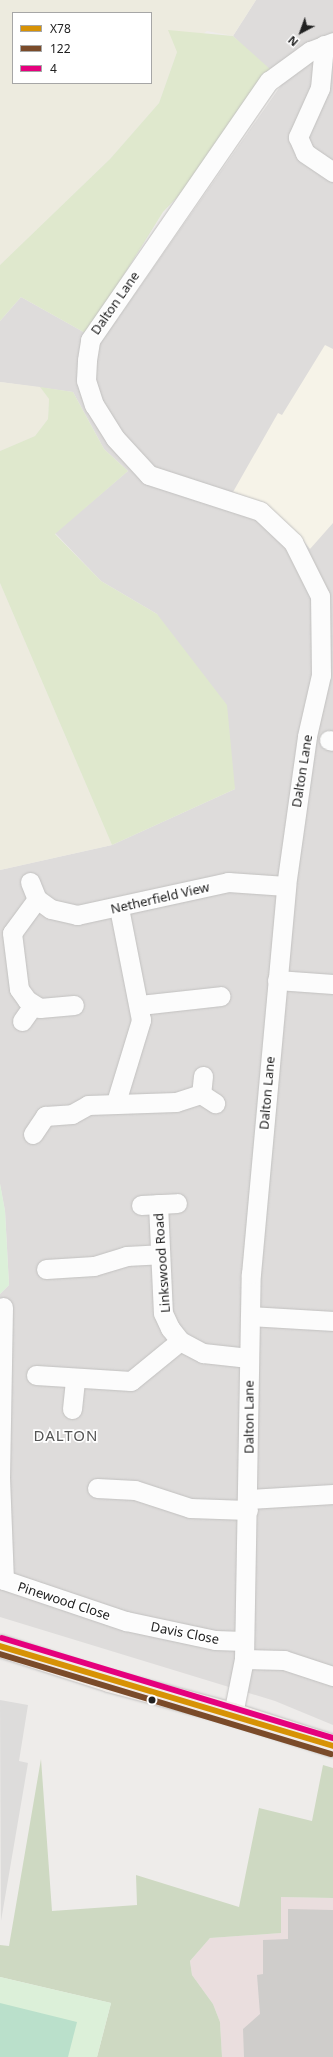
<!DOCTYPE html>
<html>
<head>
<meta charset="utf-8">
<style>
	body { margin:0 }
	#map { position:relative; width:333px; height:2057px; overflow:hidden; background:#eeecea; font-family:"Noto Sans",sans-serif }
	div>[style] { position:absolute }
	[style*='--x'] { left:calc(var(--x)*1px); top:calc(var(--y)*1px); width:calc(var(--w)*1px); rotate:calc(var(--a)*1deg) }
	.residential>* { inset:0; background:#dedcdb }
	.commercial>* { inset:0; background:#eadede }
	.education>* { inset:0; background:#f6f3e8 }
	.religious>* { inset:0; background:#dddcdb }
	.farmland>* { inset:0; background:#edebdf }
	.grass>* { inset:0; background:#dfe8cd }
	.forest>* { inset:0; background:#ced9c2 }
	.park>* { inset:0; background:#dcf0d9 }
	.pitch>* { inset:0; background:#bae0cb }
	.building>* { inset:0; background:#cfcdcb }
	.roads { filter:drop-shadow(0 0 1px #c2c1c0) drop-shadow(0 0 1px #c2c1c0) }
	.minor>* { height:19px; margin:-9.5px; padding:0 9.5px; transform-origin:9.5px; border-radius:9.5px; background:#fcfcfc }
	.major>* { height:22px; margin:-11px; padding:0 11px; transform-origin:11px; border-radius:11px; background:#f1ebe7 }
	.bus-1>* { height:6px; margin:-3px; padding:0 3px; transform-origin:3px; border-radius:3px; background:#d79205 }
	.bus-2>* { height:6px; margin:-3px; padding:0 3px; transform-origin:3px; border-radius:3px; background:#7a4b2a }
	.bus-3>* { height:6px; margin:-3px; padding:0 3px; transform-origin:3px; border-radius:3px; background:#e5007d }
	.dots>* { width:11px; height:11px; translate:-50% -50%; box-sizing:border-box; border:2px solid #fff; border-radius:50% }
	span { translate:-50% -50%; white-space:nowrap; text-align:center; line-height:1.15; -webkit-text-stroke:3.5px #fff; paint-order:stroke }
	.street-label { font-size:13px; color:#212121 }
	.quarter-label { font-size:15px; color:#545454; letter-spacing:1px }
	.legend { position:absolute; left:12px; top:12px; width:140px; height:72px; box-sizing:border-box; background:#fff; border:1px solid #a6a6a6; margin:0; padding:5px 7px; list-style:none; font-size:12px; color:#212121 }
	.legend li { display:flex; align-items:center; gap:8px; height:20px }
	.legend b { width:20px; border:1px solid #a6a6a6 }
	.north { position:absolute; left:281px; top:12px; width:40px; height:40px; -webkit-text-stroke:3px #fff; paint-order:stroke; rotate:221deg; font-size:11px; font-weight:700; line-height:16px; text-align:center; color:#212121 }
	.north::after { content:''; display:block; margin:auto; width:14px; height:18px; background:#212121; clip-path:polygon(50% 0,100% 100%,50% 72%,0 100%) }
</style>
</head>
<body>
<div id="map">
	<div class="residential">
		<div style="clip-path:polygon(256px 0,333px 0,333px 1725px,275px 1701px,0 1617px,0 1294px,9px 1285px,5px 1211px,0 1184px,0 870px,112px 845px,235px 789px,157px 614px,101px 581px,55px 533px,128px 471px,104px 449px,73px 392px,0 382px,0 321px,21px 297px,87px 334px,104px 338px,282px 84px,233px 36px)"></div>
	</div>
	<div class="commercial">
		<div style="clip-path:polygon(281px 1897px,333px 1898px,333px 2057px,222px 2057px,220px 2022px,213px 2004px,192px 1975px,190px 1961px,210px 1938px,281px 1933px)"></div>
	</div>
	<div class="education">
		<div style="clip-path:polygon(325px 345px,333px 349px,333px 523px,310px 549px,297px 533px,262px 503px,233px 492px,278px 413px,282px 415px)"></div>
	</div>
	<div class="religious">
		<div style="clip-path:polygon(0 1700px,28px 1705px,19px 1761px,28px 1763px,1px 1921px)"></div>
	</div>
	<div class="farmland">
		<div style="clip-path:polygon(evenodd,0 0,256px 0,233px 36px,207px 31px,177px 52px,159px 103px,110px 159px,0 265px,0 0,13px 13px,151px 13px,151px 83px,13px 83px,13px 13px)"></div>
		<div style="clip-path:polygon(0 382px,40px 387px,49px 399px,48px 419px,35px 436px,0 451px)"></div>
		<div style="clip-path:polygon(0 583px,112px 845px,0 870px)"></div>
	</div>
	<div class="grass">
		<div style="clip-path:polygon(168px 30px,233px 36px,271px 70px,182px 192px,163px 212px,87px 334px,21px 297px,0 321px,0 265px,110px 159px,159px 103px,177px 52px)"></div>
		<div style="clip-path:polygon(40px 387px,73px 392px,104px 449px,128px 471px,55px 534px,101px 581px,157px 614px,227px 705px,235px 789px,112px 845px,0 583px,0 451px,35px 436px,48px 419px,49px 399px)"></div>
	</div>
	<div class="forest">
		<div style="clip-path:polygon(41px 1759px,52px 1911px,137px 1905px,136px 1875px,239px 1907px,259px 1808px,312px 1821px,323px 1765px,333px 1768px,333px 1898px,281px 1897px,281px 1933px,210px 1938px,190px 1961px,192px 1975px,213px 2004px,220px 2022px,222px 2057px,97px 2057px,111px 2003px,0 1977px,0 1945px,9px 1946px)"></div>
	</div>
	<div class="park">
		<div style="clip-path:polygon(0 1184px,5px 1211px,9px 1285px,0 1294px)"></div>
		<div style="clip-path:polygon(0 1977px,111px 2003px,97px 2057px,0 2057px)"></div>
	</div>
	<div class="pitch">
		<div style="clip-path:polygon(0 2003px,77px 2022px,68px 2057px,0 2057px)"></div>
	</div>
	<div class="building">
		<div style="clip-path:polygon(288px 1909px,333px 1910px,333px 2057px,244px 2057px,243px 2029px,260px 2014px,257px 1975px,263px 1974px,263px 1940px,288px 1939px)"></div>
	</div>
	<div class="roads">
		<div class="minor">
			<div style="--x:324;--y:45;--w:43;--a:95.3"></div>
			<div style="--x:320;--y:88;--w:54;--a:114.2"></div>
			<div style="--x:298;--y:137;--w:17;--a:66"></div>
			<div style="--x:305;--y:153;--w:34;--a:34"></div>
			<div style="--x:329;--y:740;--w:4;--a:14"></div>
			<div style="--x:30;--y:882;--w:18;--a:68"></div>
			<div style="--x:37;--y:899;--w:17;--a:36"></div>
			<div style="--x:51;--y:909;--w:27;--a:13"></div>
			<div style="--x:77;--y:915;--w:155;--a:-12.3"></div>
			<div style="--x:228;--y:882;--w:58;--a:3.9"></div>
			<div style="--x:37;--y:899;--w:42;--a:126.3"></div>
			<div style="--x:12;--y:933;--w:56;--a:82.9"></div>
			<div style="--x:19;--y:989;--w:14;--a:54"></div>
			<div style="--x:27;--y:1000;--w:15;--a:32"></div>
			<div style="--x:40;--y:1008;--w:34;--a:-5"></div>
			<div style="--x:277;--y:980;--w:56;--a:4.1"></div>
			<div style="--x:140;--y:1005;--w:81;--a:-6.3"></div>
			<div style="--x:22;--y:1021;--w:19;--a:-55"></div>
			<div style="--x:203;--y:1076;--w:18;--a:96"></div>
			<div style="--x:201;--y:1094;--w:17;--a:33"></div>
			<div style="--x:116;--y:1102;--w:86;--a:-73"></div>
			<div style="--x:141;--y:1020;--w:114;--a:-101.1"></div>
			<div style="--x:33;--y:1134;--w:22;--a:-56"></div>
			<div style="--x:45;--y:1116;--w:27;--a:-4"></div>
			<div style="--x:72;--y:1114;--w:18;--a:-29"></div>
			<div style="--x:88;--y:1105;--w:88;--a:-2"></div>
			<div style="--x:176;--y:1102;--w:26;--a:-18"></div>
			<div style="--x:158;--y:1204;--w:109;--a:87.4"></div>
			<div style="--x:163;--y:1313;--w:17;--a:65"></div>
			<div style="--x:170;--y:1328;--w:16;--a:52"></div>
			<div style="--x:180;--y:1341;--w:26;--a:28"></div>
			<div style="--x:203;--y:1353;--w:46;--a:6.2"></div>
			<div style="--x:141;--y:1205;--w:36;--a:-3"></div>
			<div style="--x:46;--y:1269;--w:48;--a:-3.6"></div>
			<div style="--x:94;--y:1266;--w:34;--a:-17"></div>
			<div style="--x:126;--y:1256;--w:34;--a:-3"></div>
			<div style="--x:3;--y:1307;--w:170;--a:91"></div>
			<div style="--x:0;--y:1477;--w:103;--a:87.8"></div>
			<div style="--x:4;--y:1580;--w:129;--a:18.6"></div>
			<div style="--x:126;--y:1621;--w:91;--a:12.1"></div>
			<div style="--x:215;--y:1640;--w:29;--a:2"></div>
			<div style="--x:250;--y:1316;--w:83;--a:3.4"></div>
			<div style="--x:36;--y:1375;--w:95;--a:3.6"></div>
			<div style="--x:131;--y:1381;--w:63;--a:-39.2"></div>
			<div style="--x:72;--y:1409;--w:31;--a:-84"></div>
			<div style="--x:97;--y:1488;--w:38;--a:3"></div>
			<div style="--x:135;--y:1490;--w:58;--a:18.1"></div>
			<div style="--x:190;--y:1508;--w:58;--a:2"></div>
			<div style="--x:249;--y:1499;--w:84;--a:-3.4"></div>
			<div style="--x:244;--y:1659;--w:40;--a:1.4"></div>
			<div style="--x:284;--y:1660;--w:52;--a:18.1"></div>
			<div style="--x:233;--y:1714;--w:56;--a:-78.7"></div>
			<div style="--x:244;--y:1659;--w:385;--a:-89"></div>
			<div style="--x:251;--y:1274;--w:390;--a:-84.8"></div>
			<div style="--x:286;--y:886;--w:151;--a:-82"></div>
			<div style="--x:307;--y:736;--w:63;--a:-77.1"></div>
			<div style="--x:321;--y:675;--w:79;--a:-90.7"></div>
			<div style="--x:320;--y:596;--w:60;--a:-116.6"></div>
			<div style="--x:293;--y:542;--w:45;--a:-136.8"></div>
			<div style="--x:260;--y:511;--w:117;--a:-162"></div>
			<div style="--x:149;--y:475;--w:50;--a:-132.6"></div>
			<div style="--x:115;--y:438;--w:39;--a:-122"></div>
			<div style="--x:94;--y:405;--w:26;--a:-108"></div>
			<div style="--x:86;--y:380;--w:20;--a:-87"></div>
			<div style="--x:87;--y:360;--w:20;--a:-81"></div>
			<div style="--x:90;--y:340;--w:315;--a:-55.4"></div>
			<div style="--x:269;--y:81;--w:51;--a:-36.2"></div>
			<div style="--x:310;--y:51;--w:25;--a:-21"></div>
		</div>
		<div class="major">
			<div style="--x:0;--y:1646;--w:114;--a:17.8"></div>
			<div style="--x:109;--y:1681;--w:128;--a:14.9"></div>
			<div style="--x:233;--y:1714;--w:105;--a:17.7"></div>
		</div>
	</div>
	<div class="bus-1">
		<div style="--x:0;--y:1646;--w:348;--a:16.7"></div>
	</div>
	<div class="bus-2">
		<div style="--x:0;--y:1654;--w:346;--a:16.8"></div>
	</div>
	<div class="bus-3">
		<div style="--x:2;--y:1638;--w:346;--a:16.8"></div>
	</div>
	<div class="dots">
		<div style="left:152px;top:1700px;background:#212121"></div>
	</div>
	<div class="street-label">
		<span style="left:115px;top:303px;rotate:-55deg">Dalton Lane</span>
		<span style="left:302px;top:771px;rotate:-81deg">Dalton Lane</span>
		<span style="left:160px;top:898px;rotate:-13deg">Netherfield View</span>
		<span style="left:267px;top:1093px;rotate:-85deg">Dalton Lane</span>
		<span style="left:162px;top:1263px;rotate:-94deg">Linkswood Road</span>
		<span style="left:249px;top:1417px;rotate:-90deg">Dalton Lane</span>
		<span style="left:64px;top:1601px;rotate:18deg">Pinewood Close</span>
		<span style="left:185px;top:1633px;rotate:11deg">Davis Close</span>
	</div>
	<div class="quarter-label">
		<span style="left:66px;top:1436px">DALTON</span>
	</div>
	<ul class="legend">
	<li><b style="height:5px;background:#d79205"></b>X78</li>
	<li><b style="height:5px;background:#7a4b2a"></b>122</li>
	<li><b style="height:5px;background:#e5007d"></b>4</li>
	</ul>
	<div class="north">N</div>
</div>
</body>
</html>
